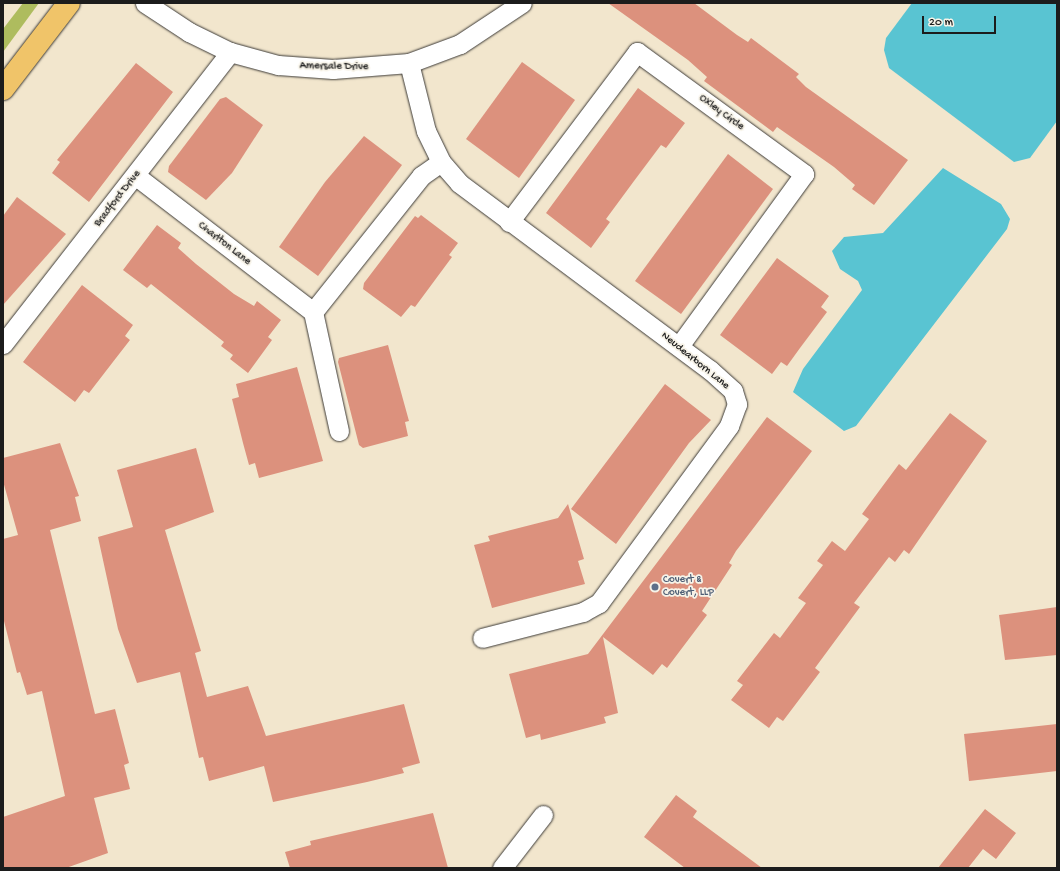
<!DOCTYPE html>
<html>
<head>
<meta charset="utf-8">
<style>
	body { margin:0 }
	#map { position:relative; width:1060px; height:871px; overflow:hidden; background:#f2e6cd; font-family:"Gochi Hand",sans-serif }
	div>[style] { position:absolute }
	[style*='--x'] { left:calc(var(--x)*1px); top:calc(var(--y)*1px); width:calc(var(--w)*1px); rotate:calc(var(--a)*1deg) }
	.green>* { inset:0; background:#aebc5e }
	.water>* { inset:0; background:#59c4d2 }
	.building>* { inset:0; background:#dc917d }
	.roads { filter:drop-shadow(0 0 1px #3c3a37) drop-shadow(0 0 1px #3c3a37) }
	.minor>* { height:19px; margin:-9.5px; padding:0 9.5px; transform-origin:9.5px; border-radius:9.5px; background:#fff }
	.primary>* { height:22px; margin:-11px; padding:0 11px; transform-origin:11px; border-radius:11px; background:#f0c469 }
	.dots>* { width:11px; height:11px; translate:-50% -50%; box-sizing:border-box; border:2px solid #f7f3e8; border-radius:50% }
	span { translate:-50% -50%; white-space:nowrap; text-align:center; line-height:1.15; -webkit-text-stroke:3.5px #f7f3e8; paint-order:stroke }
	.street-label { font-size:11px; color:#1c1c1c }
	.service-label { font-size:11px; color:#4e5e75 }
	.left { translate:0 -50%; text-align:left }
	.frame { position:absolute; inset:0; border:4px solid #1c1c1c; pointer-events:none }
	.scale { position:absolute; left:922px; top:16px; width:74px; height:18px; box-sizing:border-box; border:2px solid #1c1c1c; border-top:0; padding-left:5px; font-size:12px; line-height:14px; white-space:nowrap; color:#1c1c1c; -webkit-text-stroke:3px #f7f3e8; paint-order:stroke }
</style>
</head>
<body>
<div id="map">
	<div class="green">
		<div style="clip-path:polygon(23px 3px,39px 3px,3px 52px,3px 29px)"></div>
	</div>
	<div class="water">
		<div style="clip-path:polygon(912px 3px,1057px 3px,1057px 121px,1030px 158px,1014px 162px,889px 68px,884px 50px,886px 38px)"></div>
		<div style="clip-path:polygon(943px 168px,1001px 204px,1010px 219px,1007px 229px,856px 426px,844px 431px,793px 392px,803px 369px,862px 290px,858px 281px,840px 269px,832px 251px,844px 237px,883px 233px)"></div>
	</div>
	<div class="building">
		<div style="clip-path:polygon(608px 3px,694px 3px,737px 35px,748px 42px,751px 38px,799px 74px,796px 77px,806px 87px,908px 160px,874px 205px,852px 189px,855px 185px,834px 167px,777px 127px,773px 132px,704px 81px,707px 77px,688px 60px)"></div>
		<div style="clip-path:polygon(522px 62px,575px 100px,519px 178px,466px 139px)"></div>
		<div style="clip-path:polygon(136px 63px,173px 92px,89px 202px,52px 173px,60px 162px,57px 160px)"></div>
		<div style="clip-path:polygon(638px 88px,685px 123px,666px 148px,661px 145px,634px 181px,606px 219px,610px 222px,591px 248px,546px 213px)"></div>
		<div style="clip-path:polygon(226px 97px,263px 125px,232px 173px,206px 200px,168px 172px,169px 166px,220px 99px)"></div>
		<div style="clip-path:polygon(364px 136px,402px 165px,318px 276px,279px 247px,325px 182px)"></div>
		<div style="clip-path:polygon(728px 154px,773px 189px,681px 314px,635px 281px)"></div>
		<div style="clip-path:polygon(17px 197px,66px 234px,3px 305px,3px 216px)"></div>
		<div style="clip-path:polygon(421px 215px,458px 243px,449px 255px,452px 257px,415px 307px,411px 305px,401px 317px,363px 289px,364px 283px,415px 216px,418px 218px)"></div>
		<div style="clip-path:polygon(157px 225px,181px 243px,178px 248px,196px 264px,234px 294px,254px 306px,257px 301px,281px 320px,268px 337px,272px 340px,248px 373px,230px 359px,233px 355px,221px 346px,224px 342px,151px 284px,147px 288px,123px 270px)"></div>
		<div style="clip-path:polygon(777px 258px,829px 296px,821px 307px,827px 312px,800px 348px,787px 366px,781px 362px,772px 374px,720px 335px)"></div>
		<div style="clip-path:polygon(82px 285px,133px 325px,125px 336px,130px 340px,116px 358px,89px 393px,84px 390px,75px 402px,23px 362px)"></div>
		<div style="clip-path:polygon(388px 345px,409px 421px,405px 422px,408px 436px,363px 448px,359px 445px,338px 362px,339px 358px)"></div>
		<div style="clip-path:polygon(297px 367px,323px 461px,259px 478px,255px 463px,249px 465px,243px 443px,232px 399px,239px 397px,236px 384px)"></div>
		<div style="clip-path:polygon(665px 384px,711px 420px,689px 443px,616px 544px,571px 509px)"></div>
		<div style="clip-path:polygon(950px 413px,987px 441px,909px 554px,904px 550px,895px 562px,889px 557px,854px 603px,860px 607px,815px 668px,820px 672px,783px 721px,777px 717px,769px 728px,731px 700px,743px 685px,737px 681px,774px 633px,780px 638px,806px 603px,798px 598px,823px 565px,817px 561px,832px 541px,845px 551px,869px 519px,862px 514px,899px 464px,906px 470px)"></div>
		<div style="clip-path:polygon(767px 417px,812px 451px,736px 551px,729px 563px,732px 565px,702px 611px,707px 615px,667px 668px,662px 664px,653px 675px,603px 637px,618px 713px,604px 717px,606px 723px,541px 740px,540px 734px,526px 738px,509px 674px,588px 654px)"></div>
		<div style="clip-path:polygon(60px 443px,79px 496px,75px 497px,81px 521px,50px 530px,95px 714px,115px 709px,129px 763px,124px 765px,130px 789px,94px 798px,108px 853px,66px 868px,3px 868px,3px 817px,65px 796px,42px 691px,27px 695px,20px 672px,17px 673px,3px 617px,3px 539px,18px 535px,3px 481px,3px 458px)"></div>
		<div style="clip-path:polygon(196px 448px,214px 512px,165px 530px,201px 651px,195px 653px,207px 697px,248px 686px,266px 736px,404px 704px,420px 763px,402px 768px,404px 773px,367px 782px,273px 802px,264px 766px,209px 781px,203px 757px,199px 758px,180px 672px,137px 683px,118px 629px,98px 537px,133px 527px,117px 470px)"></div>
		<div style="clip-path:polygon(568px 504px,584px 559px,578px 561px,585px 584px,492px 608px,474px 545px,490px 541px,488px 536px,558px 518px)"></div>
		<div style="clip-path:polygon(1057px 607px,1057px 655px,1005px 660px,999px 615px)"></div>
		<div style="clip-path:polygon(1057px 724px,1057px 771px,969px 781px,964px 734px)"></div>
		<div style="clip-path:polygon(676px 795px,697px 811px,693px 817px,762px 868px,685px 868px,644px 837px)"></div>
		<div style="clip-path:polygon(985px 809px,1016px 833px,996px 859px,983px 849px,968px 868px,938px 868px)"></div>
		<div style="clip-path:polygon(433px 813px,448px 868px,290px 868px,285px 852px,311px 845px,310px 841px)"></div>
	</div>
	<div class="roads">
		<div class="minor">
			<div style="--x:145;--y:3;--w:53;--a:33.4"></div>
			<div style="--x:189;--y:32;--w:46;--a:26"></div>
			<div style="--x:230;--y:52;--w:50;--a:15.2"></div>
			<div style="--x:278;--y:65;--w:55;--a:4.2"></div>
			<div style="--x:333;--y:69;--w:76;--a:-4.5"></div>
			<div style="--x:409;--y:63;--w:54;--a:-20.4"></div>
			<div style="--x:460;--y:44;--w:74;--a:-33.5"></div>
			<div style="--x:409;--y:63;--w:70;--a:76"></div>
			<div style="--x:426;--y:131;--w:34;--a:64"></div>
			<div style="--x:441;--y:162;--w:28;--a:49"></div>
			<div style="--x:459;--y:183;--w:313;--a:36.7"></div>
			<div style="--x:710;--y:370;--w:31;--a:42"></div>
			<div style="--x:733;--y:391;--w:14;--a:73"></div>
			<div style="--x:737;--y:404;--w:23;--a:110"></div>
			<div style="--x:729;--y:426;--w:220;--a:126.3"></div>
			<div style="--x:599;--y:603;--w:18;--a:151"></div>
			<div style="--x:583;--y:612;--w:104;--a:165.6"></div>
			<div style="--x:136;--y:176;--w:223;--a:37.5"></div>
			<div style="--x:509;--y:222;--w:213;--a:-53"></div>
			<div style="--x:637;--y:52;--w:207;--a:36.1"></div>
			<div style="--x:804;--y:174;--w:213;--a:126"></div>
			<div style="--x:3;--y:344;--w:370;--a:-52.1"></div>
			<div style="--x:339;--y:431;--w:122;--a:-102.3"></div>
			<div style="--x:313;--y:312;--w:174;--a:-51.5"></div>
			<div style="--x:421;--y:176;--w:24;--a:-35"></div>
			<div style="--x:502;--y:868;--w:67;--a:-52.3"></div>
		</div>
		<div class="primary">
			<div style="--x:3;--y:89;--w:108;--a:-52.5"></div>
		</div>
	</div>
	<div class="dots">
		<div style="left:655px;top:587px;background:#5c6f8a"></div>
	</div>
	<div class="street-label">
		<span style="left:334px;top:67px;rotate:1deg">Amersale Drive</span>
		<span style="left:721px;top:113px;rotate:36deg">Oxley Circle</span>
		<span style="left:118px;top:199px;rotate:-52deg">Bradford Drive</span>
		<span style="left:224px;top:244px;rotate:38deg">Charlton Lane</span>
		<span style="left:695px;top:361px;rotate:39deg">Neudearborn Lane</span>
	</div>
	<div class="service-label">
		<span class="left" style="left:663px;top:587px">Covert &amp;<br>Covert, LLP</span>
	</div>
	<div class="frame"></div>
	<div class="scale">20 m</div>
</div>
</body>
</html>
